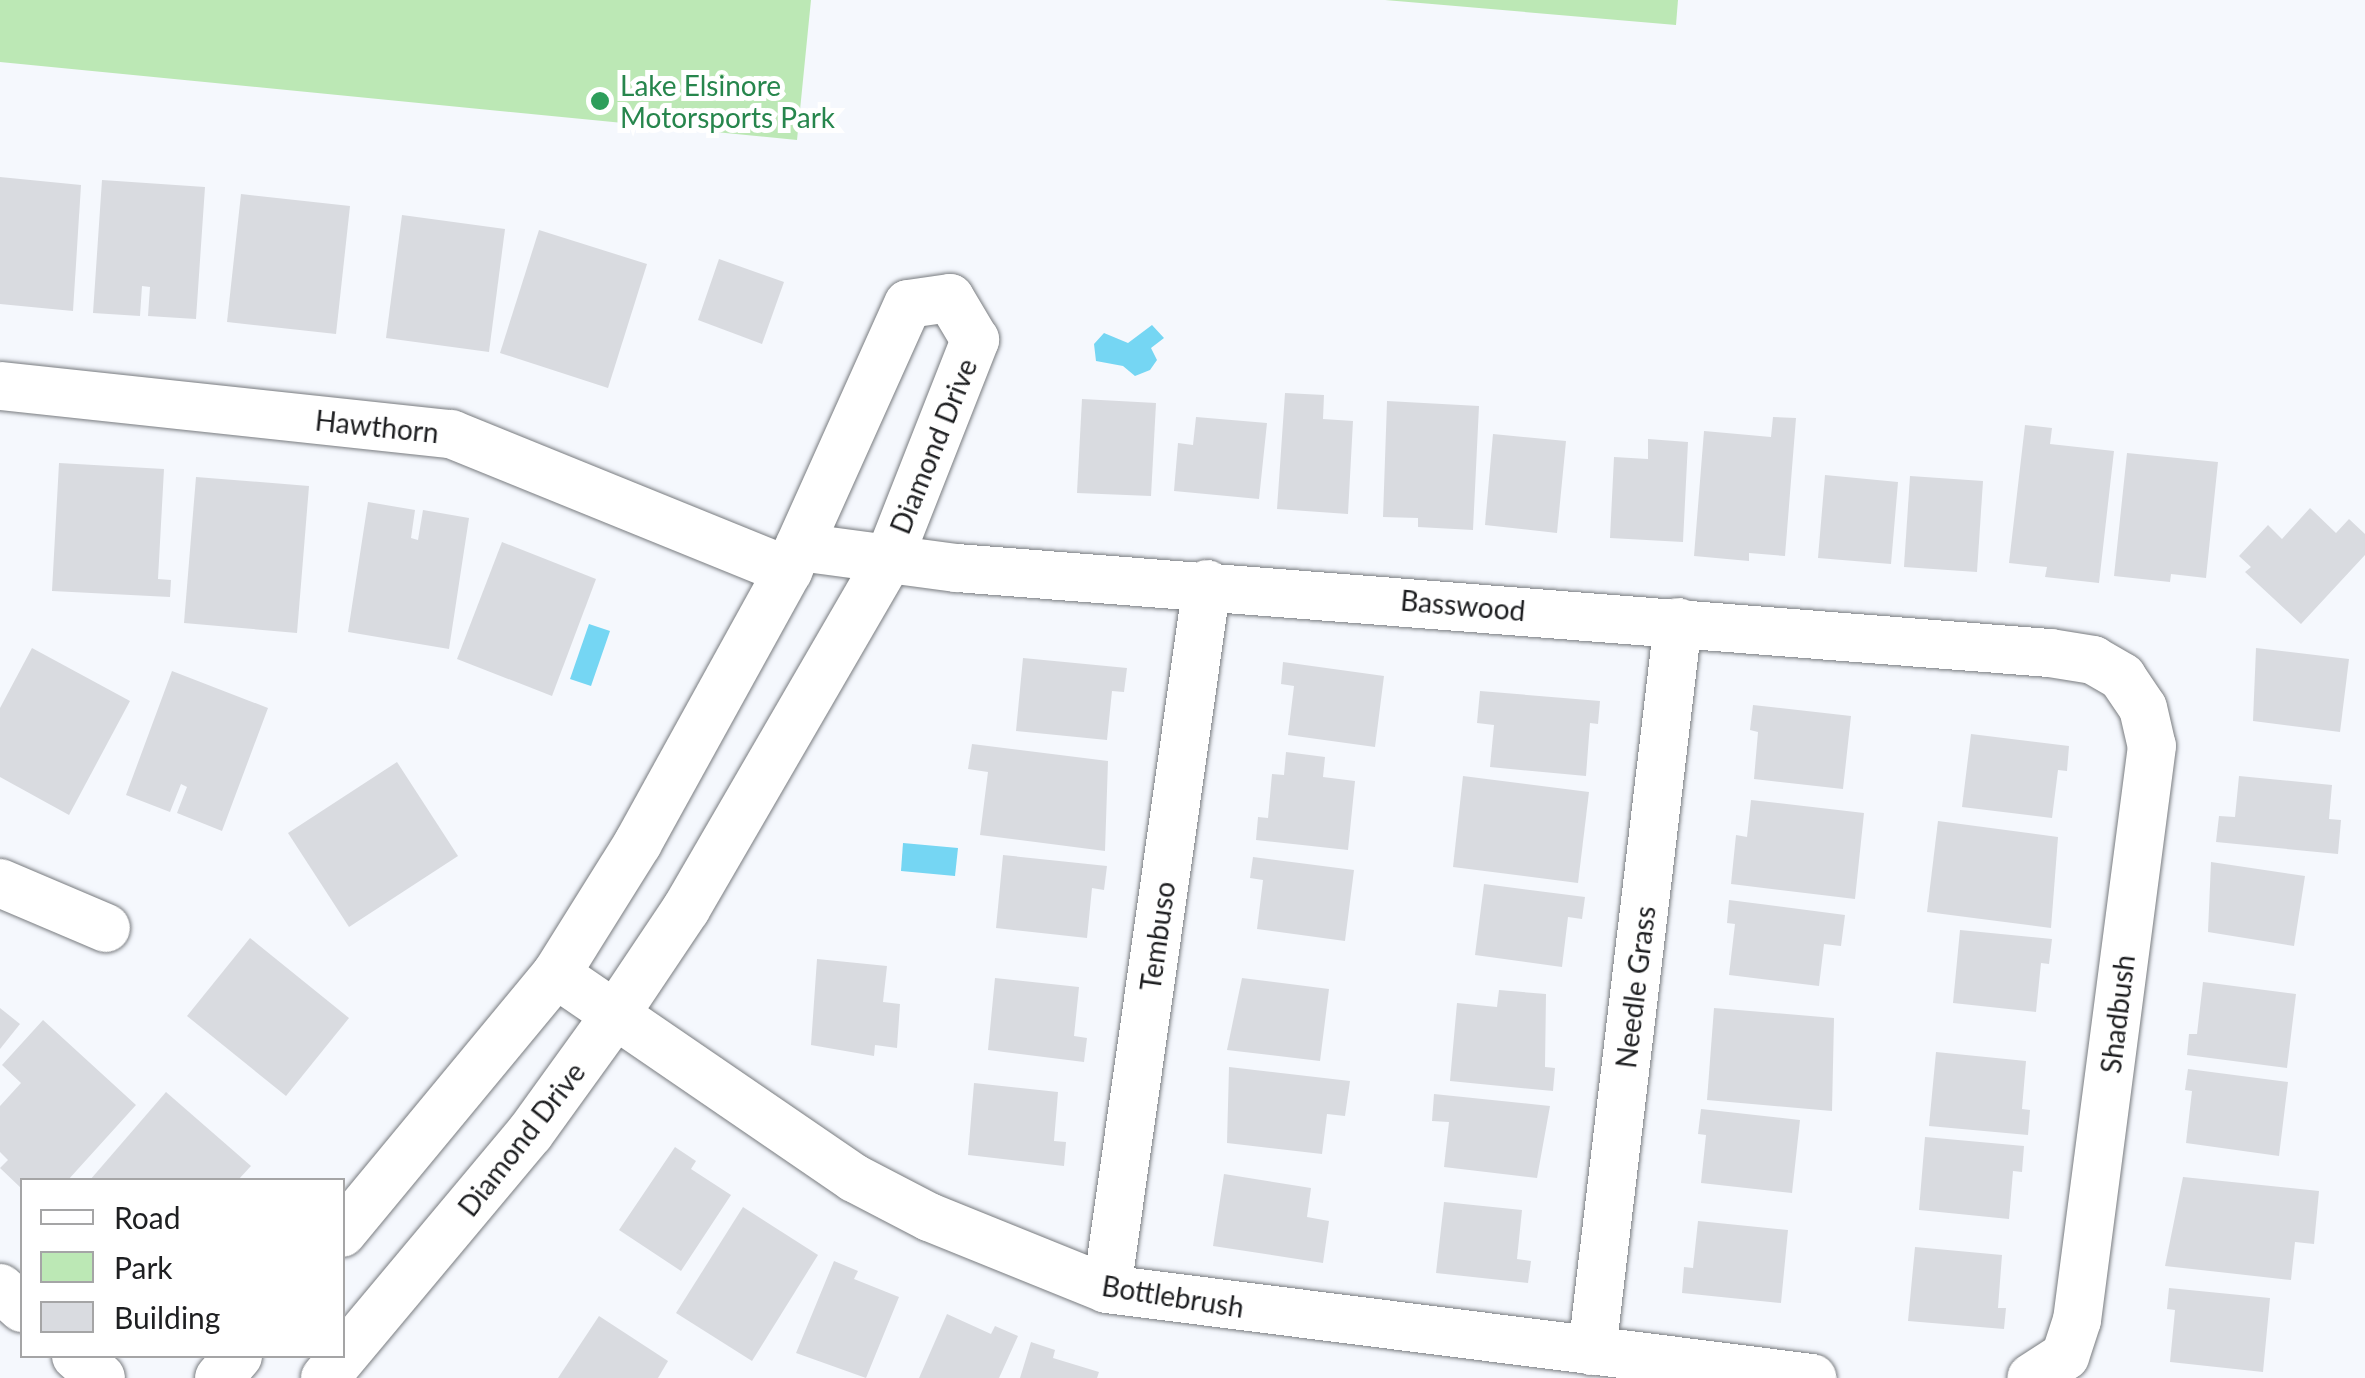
<!DOCTYPE html>
<html>
<head>
<meta charset="utf-8">
<style>
	body { margin:0 }
	#map { position:relative; width:2365px; height:1378px; overflow:hidden; background:#f5f8fd; font-family:Lato,sans-serif }
	div>[style] { position:absolute }
	[style*='--x'] { left:calc(var(--x)*1px); top:calc(var(--y)*1px); width:calc(var(--w)*1px); rotate:calc(var(--a)*1deg) }
	.green>* { inset:0; background:#bce8b5 }
	.water>* { inset:0; background:#75d6f3 }
	.building>* { inset:0; background:#d9dbe0 }
	.roads { filter:drop-shadow(0 0 2px #797c80) drop-shadow(0 0 2px #797c80) }
	.minor>* { height:48px; margin:-24px; padding:0 24px; transform-origin:24px; border-radius:24px; background:#fff }
	.dots>* { width:28px; height:28px; translate:-50% -50%; box-sizing:border-box; border:5px solid #fff; border-radius:50% }
	span { translate:-50% -50%; white-space:nowrap; text-align:center; line-height:1.15; -webkit-text-stroke:10px #fff; paint-order:stroke }
	.leisure-label { font-size:28px; color:#27864d }
	.left { translate:0 -50%; text-align:left }
	.street-label { font-size:28px; color:#1e1f21 }
	.legend { position:absolute; left:20px; top:1178px; width:325px; height:180px; box-sizing:border-box; background:#fff; border:2px solid #a5a5a6; margin:0; padding:12px 18px; list-style:none; font-size:30px; color:#1e1f21 }
	.legend li { display:flex; align-items:center; gap:20px; height:50px }
	.legend b { width:50px; border:2px solid #a5a5a6 }
</style>
</head>
<body>
<div id="map">
	<div class="green">
		<div style="clip-path:polygon(0 0,811px 0,797px 140px,0 62px)"></div>
		<div style="clip-path:polygon(1385px 0,1678px 0,1676px 25px)"></div>
	</div>
	<div class="water">
		<div style="clip-path:polygon(1152px 325px,1164px 338px,1151px 348px,1157px 360px,1150px 370px,1135px 376px,1123px 366px,1096px 361px,1094px 344px,1104px 333px,1128px 343px)"></div>
		<div style="clip-path:polygon(589px 624px,610px 631px,591px 686px,570px 679px)"></div>
		<div style="clip-path:polygon(903px 843px,958px 848px,955px 876px,901px 871px)"></div>
	</div>
	<div class="building">
		<div style="clip-path:polygon(0 177px,81px 185px,73px 311px,0 304px)"></div>
		<div style="clip-path:polygon(102px 180px,205px 187px,196px 319px,148px 316px,150px 287px,142px 286px,140px 316px,93px 313px)"></div>
		<div style="clip-path:polygon(241px 194px,350px 206px,336px 334px,227px 322px)"></div>
		<div style="clip-path:polygon(402px 215px,505px 229px,489px 352px,386px 338px)"></div>
		<div style="clip-path:polygon(539px 230px,647px 264px,608px 388px,500px 353px)"></div>
		<div style="clip-path:polygon(719px 259px,784px 282px,762px 344px,698px 320px)"></div>
		<div style="clip-path:polygon(1285px 393px,1324px 395px,1323px 419px,1353px 421px,1348px 514px,1277px 509px)"></div>
		<div style="clip-path:polygon(1082px 399px,1156px 403px,1151px 496px,1077px 493px)"></div>
		<div style="clip-path:polygon(1387px 401px,1479px 406px,1473px 530px,1418px 527px,1418px 518px,1383px 517px)"></div>
		<div style="clip-path:polygon(1196px 417px,1267px 423px,1259px 499px,1174px 491px,1178px 443px,1193px 445px)"></div>
		<div style="clip-path:polygon(1773px 417px,1796px 418px,1785px 556px,1749px 553px,1749px 561px,1694px 556px,1704px 431px,1771px 437px)"></div>
		<div style="clip-path:polygon(2025px 425px,2052px 428px,2050px 444px,2114px 451px,2099px 583px,2045px 577px,2047px 567px,2009px 563px)"></div>
		<div style="clip-path:polygon(1493px 434px,1566px 441px,1557px 533px,1485px 525px)"></div>
		<div style="clip-path:polygon(1648px 439px,1688px 442px,1683px 542px,1610px 538px,1614px 457px,1648px 459px)"></div>
		<div style="clip-path:polygon(2127px 453px,2218px 462px,2206px 578px,2171px 574px,2170px 582px,2114px 576px)"></div>
		<div style="clip-path:polygon(59px 463px,164px 469px,158px 579px,171px 580px,170px 597px,52px 591px)"></div>
		<div style="clip-path:polygon(1825px 475px,1898px 482px,1891px 564px,1818px 558px)"></div>
		<div style="clip-path:polygon(1910px 476px,1983px 481px,1977px 572px,1904px 567px)"></div>
		<div style="clip-path:polygon(196px 477px,309px 486px,297px 633px,184px 623px)"></div>
		<div style="clip-path:polygon(368px 502px,415px 510px,411px 538px,418px 540px,423px 510px,469px 518px,449px 649px,348px 632px)"></div>
		<div style="clip-path:polygon(2310px 508px,2336px 533px,2349px 519px,2365px 534px,2365px 555px,2301px 624px,2245px 572px,2251px 567px,2239px 556px,2268px 525px,2282px 539px)"></div>
		<div style="clip-path:polygon(502px 542px,596px 579px,552px 696px,457px 659px)"></div>
		<div style="clip-path:polygon(32px 648px,130px 701px,69px 815px,0 777px,0 708px)"></div>
		<div style="clip-path:polygon(2256px 648px,2349px 659px,2340px 732px,2253px 721px)"></div>
		<div style="clip-path:polygon(1023px 658px,1127px 668px,1124px 692px,1112px 691px,1107px 740px,1016px 731px)"></div>
		<div style="clip-path:polygon(1283px 662px,1384px 676px,1375px 747px,1288px 735px,1294px 686px,1281px 684px)"></div>
		<div style="clip-path:polygon(172px 671px,268px 708px,222px 831px,177px 813px,187px 787px,181px 784px,170px 812px,126px 795px)"></div>
		<div style="clip-path:polygon(1480px 691px,1600px 701px,1598px 724px,1590px 723px,1586px 776px,1490px 767px,1494px 725px,1477px 723px)"></div>
		<div style="clip-path:polygon(1753px 705px,1851px 716px,1843px 789px,1754px 779px,1758px 732px,1750px 730px)"></div>
		<div style="clip-path:polygon(1971px 734px,2069px 746px,2067px 771px,2058px 770px,2052px 818px,1962px 807px)"></div>
		<div style="clip-path:polygon(972px 744px,1108px 761px,1105px 851px,980px 835px,988px 772px,968px 769px)"></div>
		<div style="clip-path:polygon(1286px 752px,1325px 757px,1323px 777px,1355px 781px,1348px 850px,1256px 840px,1258px 817px,1268px 818px,1272px 774px,1284px 775px)"></div>
		<div style="clip-path:polygon(397px 762px,458px 856px,349px 927px,288px 833px)"></div>
		<div style="clip-path:polygon(1463px 776px,1589px 792px,1578px 883px,1453px 867px)"></div>
		<div style="clip-path:polygon(2239px 776px,2332px 785px,2329px 819px,2341px 820px,2338px 854px,2216px 842px,2219px 816px,2235px 817px)"></div>
		<div style="clip-path:polygon(1751px 800px,1864px 813px,1855px 899px,1731px 884px,1736px 835px,1747px 837px)"></div>
		<div style="clip-path:polygon(1938px 821px,2058px 837px,2051px 928px,1927px 912px)"></div>
		<div style="clip-path:polygon(1003px 855px,1107px 866px,1104px 890px,1092px 888px,1087px 938px,996px 928px)"></div>
		<div style="clip-path:polygon(1253px 857px,1354px 870px,1345px 941px,1257px 929px,1263px 880px,1250px 878px)"></div>
		<div style="clip-path:polygon(2211px 862px,2305px 876px,2294px 946px,2208px 932px)"></div>
		<div style="clip-path:polygon(1484px 884px,1585px 897px,1582px 919px,1568px 917px,1562px 967px,1475px 955px)"></div>
		<div style="clip-path:polygon(1729px 900px,1845px 915px,1841px 946px,1824px 944px,1819px 986px,1729px 975px,1735px 924px,1727px 923px)"></div>
		<div style="clip-path:polygon(1960px 930px,2052px 939px,2049px 964px,2041px 963px,2036px 1012px,1953px 1003px)"></div>
		<div style="clip-path:polygon(250px 938px,349px 1018px,286px 1096px,187px 1016px)"></div>
		<div style="clip-path:polygon(817px 959px,887px 966px,883px 1002px,900px 1004px,897px 1048px,875px 1045px,874px 1056px,811px 1045px)"></div>
		<div style="clip-path:polygon(995px 978px,1079px 987px,1074px 1036px,1087px 1038px,1084px 1062px,988px 1050px)"></div>
		<div style="clip-path:polygon(1242px 978px,1329px 989px,1320px 1061px,1227px 1050px)"></div>
		<div style="clip-path:polygon(2203px 982px,2296px 994px,2287px 1068px,2187px 1055px,2189px 1034px,2197px 1034px)"></div>
		<div style="clip-path:polygon(1499px 990px,1546px 994px,1545px 1067px,1555px 1068px,1553px 1091px,1450px 1081px,1457px 1003px,1497px 1007px)"></div>
		<div style="clip-path:polygon(0 1008px,20px 1024px,0 1049px)"></div>
		<div style="clip-path:polygon(1714px 1008px,1834px 1018px,1832px 1111px,1707px 1100px)"></div>
		<div style="clip-path:polygon(43px 1020px,136px 1105px,68px 1180px,22px 1180px,22px 1189px,0 1168px,8px 1160px,0 1152px,0 1106px,21px 1083px,2px 1065px)"></div>
		<div style="clip-path:polygon(1936px 1052px,2026px 1061px,2022px 1109px,2030px 1110px,2028px 1135px,1929px 1126px)"></div>
		<div style="clip-path:polygon(1229px 1067px,1350px 1081px,1345px 1116px,1327px 1114px,1322px 1154px,1227px 1143px)"></div>
		<div style="clip-path:polygon(2188px 1069px,2288px 1082px,2279px 1156px,2186px 1143px,2192px 1091px,2185px 1090px)"></div>
		<div style="clip-path:polygon(974px 1083px,1058px 1092px,1054px 1141px,1066px 1142px,1064px 1166px,968px 1155px)"></div>
		<div style="clip-path:polygon(166px 1092px,251px 1166px,238px 1180px,90px 1180px)"></div>
		<div style="clip-path:polygon(1434px 1094px,1550px 1106px,1537px 1178px,1444px 1167px,1449px 1122px,1432px 1121px)"></div>
		<div style="clip-path:polygon(1701px 1109px,1800px 1120px,1792px 1193px,1701px 1183px,1706px 1135px,1698px 1134px)"></div>
		<div style="clip-path:polygon(1925px 1137px,2024px 1146px,2022px 1172px,2013px 1171px,2009px 1219px,1919px 1210px)"></div>
		<div style="clip-path:polygon(675px 1147px,696px 1161px,691px 1169px,731px 1195px,681px 1271px,619px 1230px)"></div>
		<div style="clip-path:polygon(1224px 1174px,1311px 1188px,1307px 1217px,1329px 1221px,1323px 1263px,1213px 1246px)"></div>
		<div style="clip-path:polygon(2183px 1177px,2319px 1191px,2314px 1244px,2295px 1242px,2291px 1280px,2165px 1266px)"></div>
		<div style="clip-path:polygon(1444px 1202px,1522px 1210px,1517px 1259px,1531px 1261px,1528px 1283px,1436px 1273px)"></div>
		<div style="clip-path:polygon(743px 1207px,818px 1255px,752px 1361px,676px 1313px)"></div>
		<div style="clip-path:polygon(1698px 1221px,1788px 1230px,1781px 1303px,1682px 1293px,1684px 1267px,1693px 1268px)"></div>
		<div style="clip-path:polygon(1915px 1247px,2002px 1255px,1998px 1308px,2006px 1308px,2004px 1329px,1908px 1321px)"></div>
		<div style="clip-path:polygon(834px 1261px,858px 1271px,854px 1279px,899px 1297px,866px 1378px,796px 1353px)"></div>
		<div style="clip-path:polygon(2169px 1288px,2270px 1298px,2263px 1372px,2170px 1362px,2175px 1310px,2167px 1309px)"></div>
		<div style="clip-path:polygon(947px 1314px,991px 1334px,995px 1326px,1018px 1336px,999px 1378px,919px 1378px)"></div>
		<div style="clip-path:polygon(599px 1316px,668px 1361px,658px 1378px,558px 1378px)"></div>
		<div style="clip-path:polygon(1031px 1342px,1055px 1350px,1053px 1358px,1099px 1372px,1097px 1378px,1020px 1378px)"></div>
	</div>
	<div class="roads">
		<div class="minor">
			<div style="--x:0;--y:386;--w:454;--a:6.1"></div>
			<div style="--x:451;--y:434;--w:364;--a:22.1"></div>
			<div style="--x:799;--y:547;--w:159;--a:7.6"></div>
			<div style="--x:957;--y:568;--w:1096;--a:4.45"></div>
			<div style="--x:2050;--y:653;--w:44;--a:9.2"></div>
			<div style="--x:2093;--y:660;--w:34;--a:30"></div>
			<div style="--x:2122;--y:677;--w:37;--a:56"></div>
			<div style="--x:2143;--y:708;--w:39;--a:77"></div>
			<div style="--x:2152;--y:746;--w:579;--a:97.44"></div>
			<div style="--x:2077;--y:1320;--w:38;--a:108"></div>
			<div style="--x:2065;--y:1356;--w:40;--a:147.1"></div>
			<div style="--x:0;--y:883;--w:115;--a:23"></div>
			<div style="--x:556;--y:974;--w:361;--a:34.4"></div>
			<div style="--x:854;--y:1178;--w:85;--a:27.5"></div>
			<div style="--x:929;--y:1217;--w:192;--a:22"></div>
			<div style="--x:1107;--y:1289;--w:711;--a:7.2"></div>
			<div style="--x:0;--y:1288;--w:30;--a:42"></div>
			<div style="--x:1107;--y:1289;--w:712;--a:-81.93"></div>
			<div style="--x:1592;--y:1351;--w:734;--a:-83.27"></div>
			<div style="--x:76;--y:1356;--w:33;--a:41"></div>
			<div style="--x:219;--y:1378;--w:29;--a:-49"></div>
			<div style="--x:325;--y:1378;--w:319;--a:-50.1"></div>
			<div style="--x:530;--y:1133;--w:145;--a:-54.2"></div>
			<div style="--x:615;--y:1015;--w:128;--a:-56.2"></div>
			<div style="--x:686;--y:909;--w:402;--a:-59.9"></div>
			<div style="--x:888;--y:561;--w:238;--a:-68.5"></div>
			<div style="--x:975;--y:340;--w:49;--a:-120.8"></div>
			<div style="--x:950;--y:298;--w:42;--a:171.9"></div>
			<div style="--x:908;--y:304;--w:293;--a:114.2"></div>
			<div style="--x:788;--y:571;--w:311;--a:118.9"></div>
			<div style="--x:638;--y:843;--w:155;--a:122"></div>
			<div style="--x:556;--y:974;--w:336;--a:129.6"></div>
		</div>
	</div>
	<div class="dots">
		<div style="left:600px;top:101px;background:#2e9e5b"></div>
	</div>
	<div class="leisure-label">
		<span class="left" style="left:620px;top:101px">Lake Elsinore<br>Motorsports Park</span>
	</div>
	<div class="street-label">
		<span style="left:377px;top:426px;rotate:6deg">Hawthorn</span>
		<span style="left:933px;top:446px;rotate:-68deg">Diamond Drive</span>
		<span style="left:1463px;top:605px;rotate:5deg">Basswood</span>
		<span style="left:1157px;top:936px;rotate:-82deg">Tembuso</span>
		<span style="left:1635px;top:987px;rotate:-83deg">Needle Grass</span>
		<span style="left:2117px;top:1014px;rotate:-83deg">Shadbush</span>
		<span style="left:521px;top:1139px;rotate:-52deg">Diamond Drive</span>
		<span style="left:1173px;top:1296px;rotate:9deg">Bottlebrush</span>
	</div>
	<ul class="legend">
	<li><b style="height:12px;background:#fff"></b>Road</li>
	<li><b style="height:28px;background:#bce8b5"></b>Park</li>
	<li><b style="height:28px;background:#d9dbe0"></b>Building</li>
	</ul>
</div>
</body>
</html>
